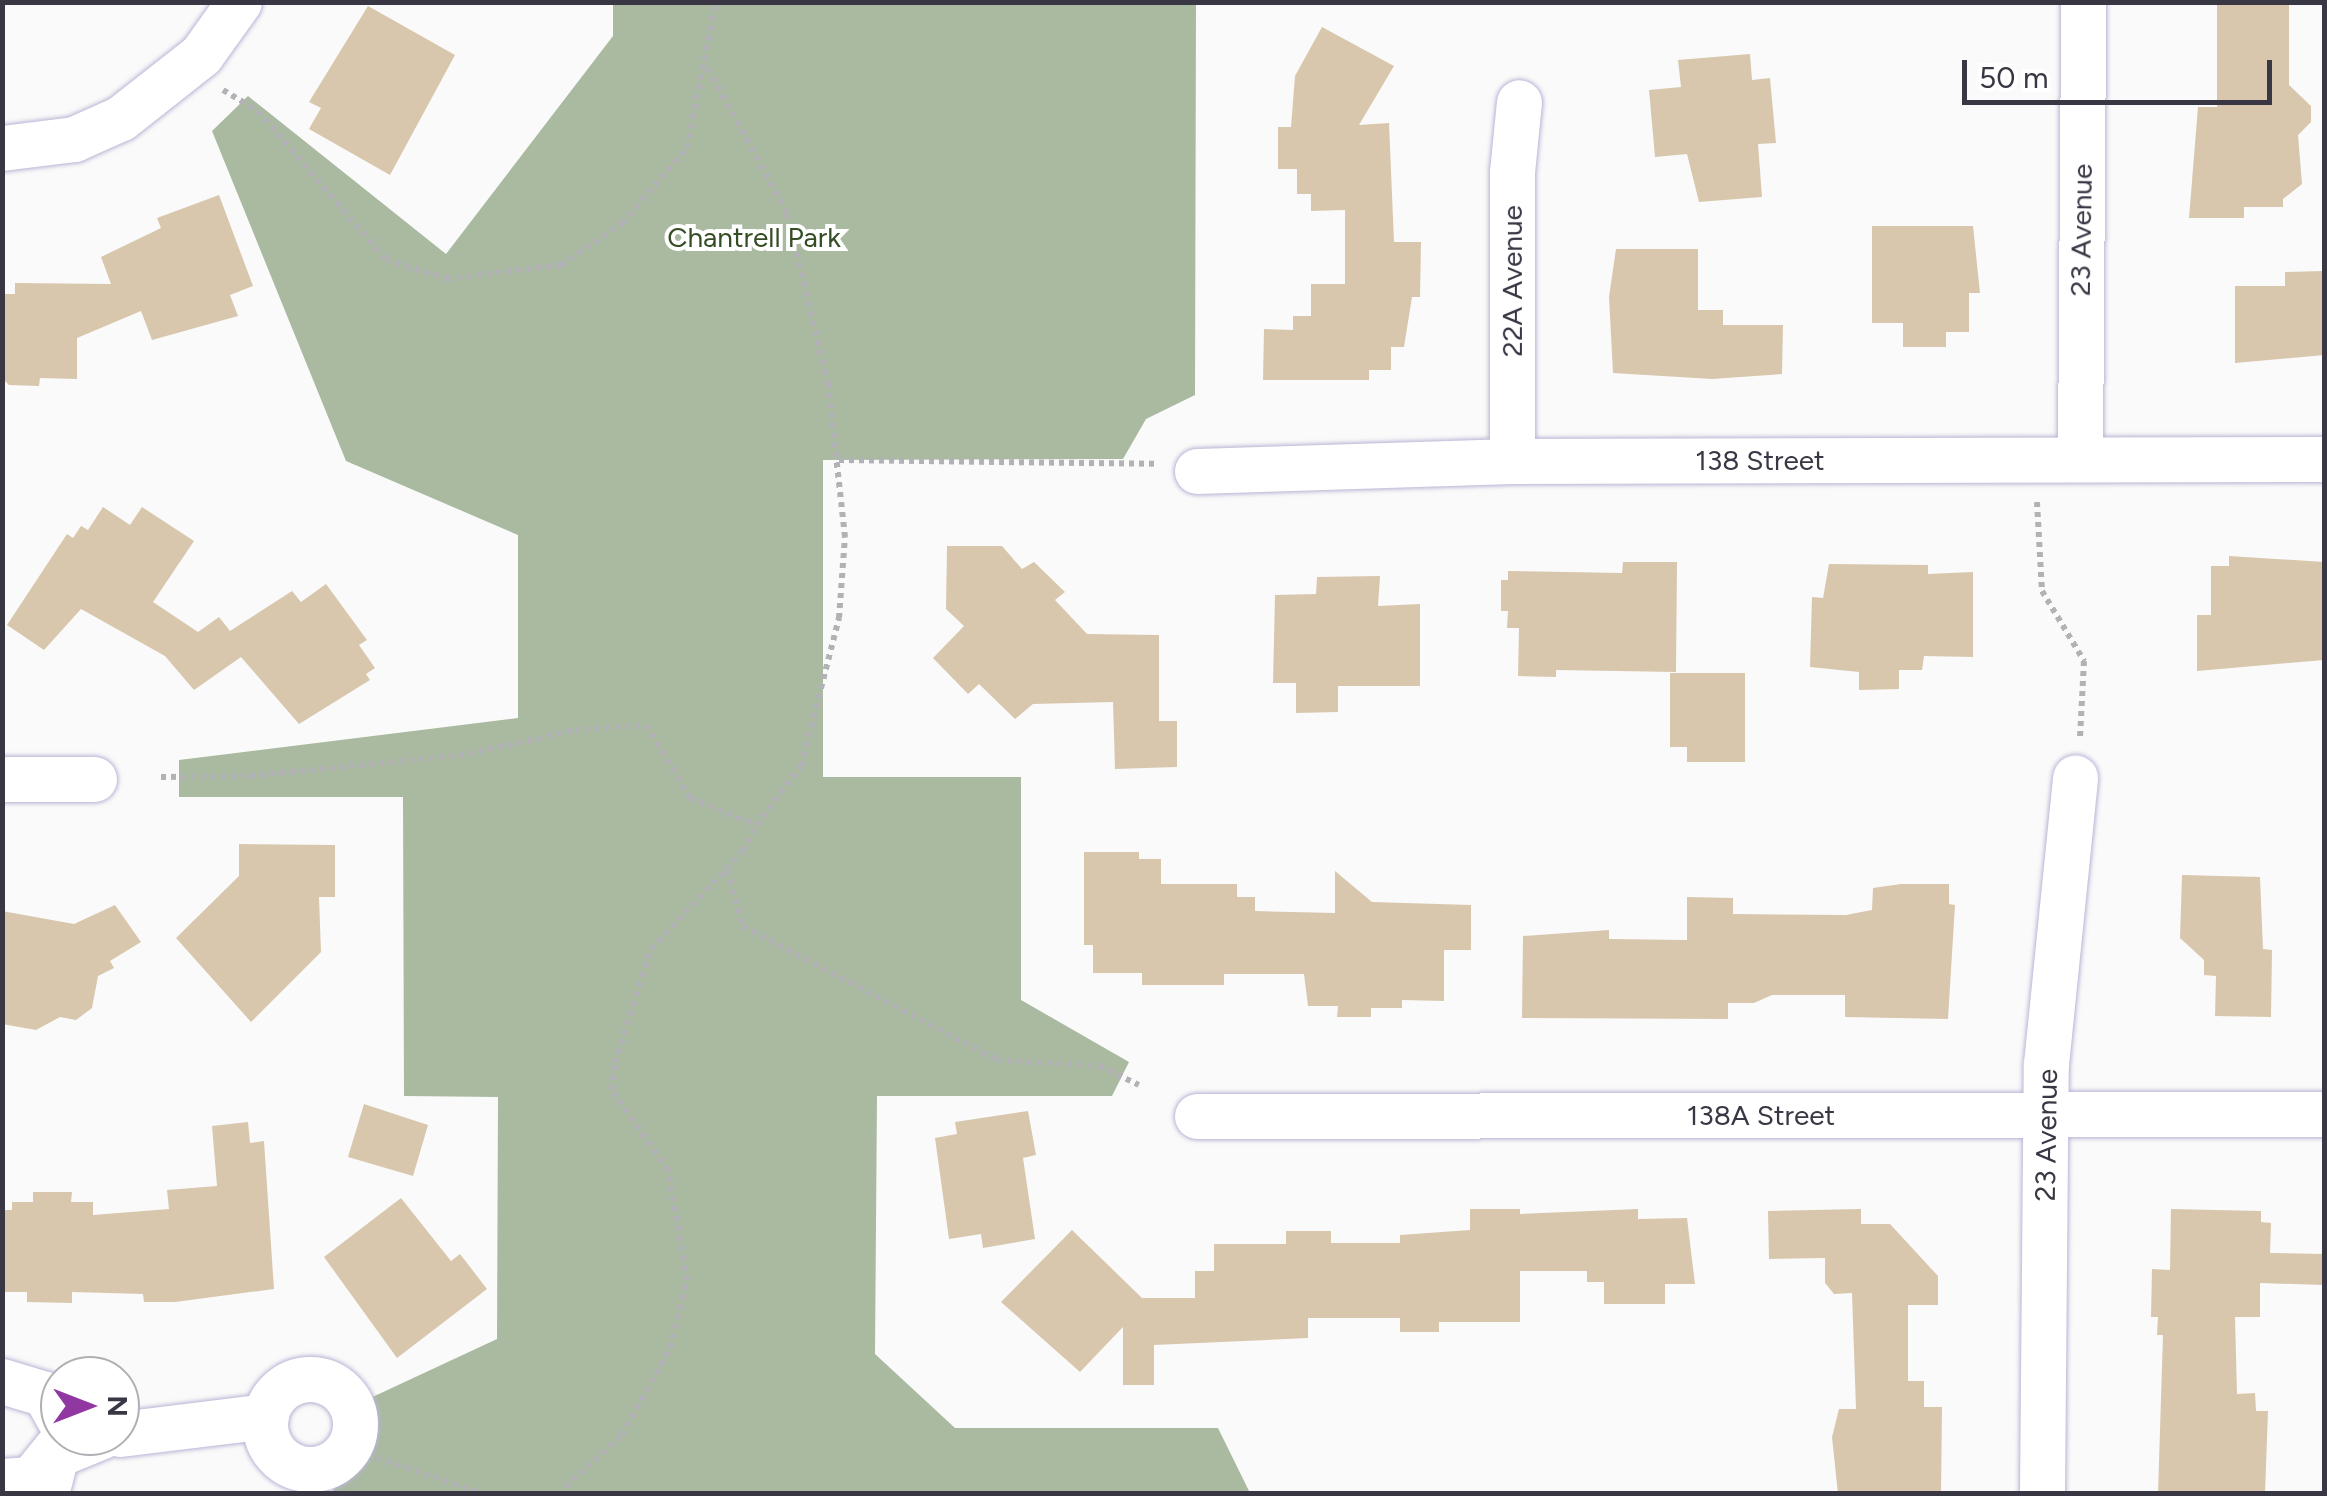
<!DOCTYPE html>
<html>
<head>
<meta charset="utf-8">
<style>
	body { margin:0 }
	#map { position:relative; width:2327px; height:1496px; overflow:hidden; background:#fafafa; font-family:Figtree,sans-serif }
	div>[style] { position:absolute }
	[style*='--x'] { left:calc(var(--x)*1px); top:calc(var(--y)*1px); width:calc(var(--w)*1px); rotate:calc(var(--a)*1deg) }
	.forest>* { inset:0; background:#a9baa0 }
	.building>* { inset:0; background:#d8c7ad }
	.path>* { height:6px; margin-top:-3px; transform-origin:0; background:repeating-linear-gradient(90deg,#b2b2b6 0 5px,transparent 0 10px) }
	.roads { filter:drop-shadow(0 0 2px #b9b5d5) drop-shadow(0 0 2px #b9b5d5) }
	.minor>* { height:45px; margin:-22.5px; padding:0 22.5px; transform-origin:22.5px; border-radius:22.5px; background:#fff }
	.minor>.ring { margin:-22.5px; padding:0; box-sizing:content-box; background:none; border:45px solid #fff; border-radius:50% }
	span { translate:-50% -50%; white-space:nowrap; text-align:center; line-height:1.15; -webkit-text-stroke:8px #fff; paint-order:stroke }
	.street-label { font-size:28px; color:#393744 }
	.park-label { font-size:28px; color:#354d25 }
	.frame { position:absolute; inset:0; border:5px solid #393744; pointer-events:none }
	.north { position:absolute; left:40px; top:1356px; width:100px; height:100px; box-sizing:border-box; background:#fff; border:2px solid #b0afb4; border-radius:50%; rotate:90deg; font-size:28px; font-weight:700; line-height:40px; text-align:center; color:#393744 }
	.north::after { content:''; display:block; margin:auto; width:35px; height:45px; background:#9137a1; clip-path:polygon(50% 0,100% 100%,50% 72%,0 100%) }
	.scale { position:absolute; left:1962px; top:60px; width:310px; height:45px; box-sizing:border-box; border:5px solid #393744; border-top:0; padding-left:12px; font-size:30px; line-height:35px; white-space:nowrap; color:#393744; -webkit-text-stroke:8px #fff; paint-order:stroke }
</style>
</head>
<body>
<div id="map">
	<div class="forest">
		<div style="clip-path:polygon(613px 3px,1196px 3px,1195px 395px,1146px 419px,1123px 459px,823px 460px,823px 777px,1021px 777px,1021px 1000px,1129px 1062px,1112px 1096px,877px 1096px,875px 1354px,955px 1428px,1218px 1428px,1250px 1493px,331px 1493px,364px 1452px,366px 1400px,497px 1339px,498px 1097px,404px 1096px,403px 797px,179px 797px,179px 760px,518px 718px,518px 535px,346px 461px,212px 131px,248px 96px,446px 254px,613px 36px)"></div>
	</div>
	<div class="building">
		<div style="clip-path:polygon(2217px 2px,2289px 2px,2289px 85px,2311px 106px,2311px 122px,2298px 135px,2302px 184px,2283px 199px,2283px 207px,2244px 207px,2244px 218px,2189px 218px,2198px 107px,2217px 107px)"></div>
		<div style="clip-path:polygon(368px 6px,455px 55px,390px 175px,309px 129px,321px 108px,309px 102px)"></div>
		<div style="clip-path:polygon(1322px 27px,1394px 66px,1359px 125px,1389px 123px,1394px 242px,1421px 242px,1420px 297px,1412px 297px,1404px 347px,1391px 347px,1391px 370px,1369px 370px,1369px 380px,1263px 380px,1264px 329px,1293px 330px,1293px 316px,1311px 316px,1311px 284px,1345px 284px,1345px 210px,1311px 211px,1311px 194px,1297px 194px,1297px 169px,1278px 169px,1278px 127px,1291px 127px,1295px 76px)"></div>
		<div style="clip-path:polygon(1750px 54px,1752px 80px,1770px 78px,1776px 143px,1758px 144px,1762px 197px,1699px 202px,1687px 154px,1655px 157px,1649px 90px,1681px 87px,1678px 60px)"></div>
		<div style="clip-path:polygon(219px 195px,253px 286px,230px 295px,238px 316px,152px 340px,141px 311px,77px 338px,77px 379px,40px 378px,39px 386px,9px 385px,2px 378px,2px 294px,15px 294px,15px 283px,111px 284px,101px 257px,161px 228px,157px 218px)"></div>
		<div style="clip-path:polygon(1872px 226px,1973px 226px,1980px 293px,1969px 293px,1969px 332px,1946px 332px,1946px 347px,1903px 347px,1903px 323px,1872px 323px)"></div>
		<div style="clip-path:polygon(1616px 249px,1698px 249px,1698px 310px,1723px 310px,1723px 325px,1783px 325px,1782px 374px,1712px 379px,1613px 373px,1609px 297px)"></div>
		<div style="clip-path:polygon(2324px 271px,2324px 355px,2235px 363px,2235px 286px,2285px 286px,2285px 272px)"></div>
		<div style="clip-path:polygon(103px 507px,130px 525px,142px 507px,194px 541px,153px 602px,198px 632px,219px 617px,230px 631px,292px 591px,301px 602px,326px 584px,367px 640px,359px 645px,375px 668px,366px 674px,370px 680px,299px 724px,241px 657px,194px 690px,165px 656px,81px 609px,44px 650px,7px 625px,67px 534px,73px 538px,81px 526px,88px 530px)"></div>
		<div style="clip-path:polygon(947px 546px,1002px 546px,1022px 569px,1034px 562px,1065px 592px,1055px 600px,1087px 634px,1159px 635px,1159px 721px,1177px 721px,1177px 767px,1115px 769px,1113px 702px,1033px 704px,1015px 719px,979px 684px,968px 694px,933px 658px,964px 626px,946px 609px)"></div>
		<div style="clip-path:polygon(2229px 556px,2324px 562px,2324px 660px,2197px 671px,2197px 615px,2211px 615px,2211px 566px,2229px 566px)"></div>
		<div style="clip-path:polygon(1623px 562px,1677px 562px,1676px 672px,1556px 670px,1556px 677px,1518px 676px,1519px 628px,1507px 628px,1508px 611px,1501px 611px,1501px 580px,1508px 580px,1508px 571px,1622px 573px)"></div>
		<div style="clip-path:polygon(1829px 564px,1928px 565px,1928px 574px,1973px 572px,1973px 657px,1924px 656px,1922px 670px,1899px 670px,1899px 689px,1859px 690px,1859px 672px,1810px 667px,1812px 597px,1823px 598px)"></div>
		<div style="clip-path:polygon(1380px 576px,1378px 606px,1420px 604px,1420px 686px,1338px 686px,1338px 712px,1296px 713px,1296px 683px,1273px 683px,1275px 595px,1316px 594px,1317px 577px)"></div>
		<div style="clip-path:polygon(1670px 673px,1745px 673px,1745px 762px,1687px 762px,1687px 747px,1670px 747px)"></div>
		<div style="clip-path:polygon(239px 844px,335px 845px,335px 897px,319px 897px,321px 952px,251px 1022px,176px 938px,239px 876px)"></div>
		<div style="clip-path:polygon(1084px 852px,1139px 852px,1139px 859px,1161px 859px,1161px 884px,1237px 884px,1237px 897px,1255px 897px,1255px 911px,1335px 913px,1335px 871px,1372px 902px,1471px 905px,1471px 950px,1444px 950px,1444px 1001px,1402px 1000px,1402px 1008px,1371px 1008px,1371px 1017px,1337px 1017px,1338px 1006px,1308px 1006px,1304px 974px,1224px 974px,1224px 985px,1142px 985px,1142px 973px,1093px 973px,1093px 945px,1084px 945px)"></div>
		<div style="clip-path:polygon(2182px 875px,2260px 877px,2263px 949px,2272px 950px,2271px 1017px,2215px 1016px,2216px 976px,2204px 975px,2204px 960px,2180px 938px)"></div>
		<div style="clip-path:polygon(1901px 884px,1949px 884px,1949px 904px,1955px 905px,1948px 1019px,1845px 1017px,1845px 995px,1772px 995px,1754px 1003px,1728px 1003px,1728px 1019px,1522px 1018px,1523px 936px,1609px 930px,1609px 939px,1687px 940px,1687px 897px,1733px 898px,1733px 914px,1846px 915px,1872px 910px,1873px 888px)"></div>
		<div style="clip-path:polygon(115px 905px,141px 942px,110px 961px,114px 968px,98px 976px,92px 1008px,76px 1020px,60px 1017px,36px 1030px,2px 1024px,2px 911px,74px 924px)"></div>
		<div style="clip-path:polygon(364px 1104px,428px 1125px,413px 1176px,348px 1157px)"></div>
		<div style="clip-path:polygon(1028px 1111px,1036px 1155px,1023px 1158px,1035px 1239px,983px 1248px,981px 1234px,949px 1239px,935px 1138px,957px 1134px,955px 1122px)"></div>
		<div style="clip-path:polygon(248px 1122px,250px 1143px,264px 1141px,274px 1289px,175px 1302px,144px 1302px,143px 1294px,72px 1292px,72px 1303px,27px 1302px,27px 1292px,4px 1292px,2px 1210px,12px 1210px,12px 1202px,33px 1202px,33px 1192px,72px 1192px,71px 1202px,93px 1202px,93px 1215px,169px 1209px,167px 1190px,217px 1186px,212px 1126px)"></div>
		<div style="clip-path:polygon(401px 1198px,451px 1261px,460px 1254px,487px 1289px,397px 1358px,324px 1257px)"></div>
		<div style="clip-path:polygon(1470px 1209px,1520px 1209px,1520px 1214px,1638px 1209px,1638px 1219px,1687px 1218px,1695px 1284px,1665px 1284px,1665px 1304px,1604px 1304px,1604px 1282px,1587px 1282px,1587px 1271px,1520px 1271px,1520px 1322px,1439px 1322px,1439px 1332px,1400px 1332px,1400px 1318px,1308px 1318px,1308px 1338px,1154px 1345px,1154px 1385px,1123px 1385px,1123px 1327px,1080px 1372px,1001px 1302px,1072px 1230px,1142px 1298px,1195px 1298px,1195px 1271px,1214px 1271px,1214px 1244px,1286px 1244px,1286px 1231px,1331px 1231px,1331px 1243px,1400px 1243px,1400px 1235px,1470px 1230px)"></div>
		<div style="clip-path:polygon(1861px 1209px,1861px 1224px,1890px 1224px,1938px 1276px,1938px 1305px,1908px 1305px,1908px 1381px,1924px 1381px,1924px 1407px,1942px 1407px,1941px 1494px,1838px 1494px,1832px 1437px,1839px 1409px,1856px 1409px,1852px 1293px,1834px 1294px,1825px 1283px,1825px 1258px,1769px 1259px,1768px 1211px)"></div>
		<div style="clip-path:polygon(2171px 1209px,2261px 1211px,2261px 1222px,2271px 1223px,2270px 1253px,2324px 1254px,2324px 1285px,2260px 1283px,2260px 1317px,2235px 1317px,2237px 1394px,2255px 1393px,2256px 1411px,2268px 1411px,2265px 1494px,2158px 1494px,2163px 1335px,2157px 1335px,2158px 1317px,2151px 1317px,2152px 1269px,2170px 1270px)"></div>
	</div>
	<div class="path">
		<div style="--x:223;--y:90;--w:41;--a:31"></div>
		<div style="--x:258;--y:111;--w:196;--a:49.3"></div>
		<div style="--x:386;--y:260;--w:64;--a:17.3"></div>
		<div style="--x:447;--y:279;--w:115;--a:-7"></div>
		<div style="--x:561;--y:265;--w:74;--a:-34.5"></div>
		<div style="--x:622;--y:223;--w:99;--a:-49.1"></div>
		<div style="--x:687;--y:148;--w:149;--a:-78.8"></div>
		<div style="--x:839;--y:460;--w:317;--a:0.7"></div>
		<div style="--x:2037;--y:502;--w:89;--a:86.8"></div>
		<div style="--x:2042;--y:591;--w:82;--a:59"></div>
		<div style="--x:2084;--y:661;--w:76;--a:93"></div>
		<div style="--x:161;--y:777;--w:89;--a:-0.6"></div>
		<div style="--x:250;--y:776;--w:220;--a:-5.7"></div>
		<div style="--x:469;--y:754;--w:109;--a:-12.8"></div>
		<div style="--x:575;--y:730;--w:71;--a:-4"></div>
		<div style="--x:646;--y:725;--w:85;--a:58.9"></div>
		<div style="--x:690;--y:798;--w:71;--a:22.2"></div>
		<div style="--x:756;--y:825;--w:74;--a:-52.7"></div>
		<div style="--x:801;--y:766;--w:153;--a:-75.6"></div>
		<div style="--x:839;--y:618;--w:81;--a:-85.8"></div>
		<div style="--x:845;--y:537;--w:154;--a:-96.3"></div>
		<div style="--x:828;--y:384;--w:176;--a:-103.5"></div>
		<div style="--x:787;--y:213;--w:171;--a:-118.7"></div>
		<div style="--x:727;--y:870;--w:58;--a:74.1"></div>
		<div style="--x:743;--y:926;--w:287;--a:27.8"></div>
		<div style="--x:997;--y:1060;--w:102;--a:3.4"></div>
		<div style="--x:1099;--y:1066;--w:44;--a:25.4"></div>
		<div style="--x:377;--y:1458;--w:114;--a:18.4"></div>
		<div style="--x:558;--y:1494;--w:87;--a:-42.7"></div>
		<div style="--x:622;--y:1435;--w:99;--a:-61.1"></div>
		<div style="--x:670;--y:1348;--w:70;--a:-76"></div>
		<div style="--x:687;--y:1280;--w:112;--a:-99.8"></div>
		<div style="--x:668;--y:1170;--w:98;--a:-125"></div>
		<div style="--x:612;--y:1090;--w:27;--a:-84"></div>
		<div style="--x:615;--y:1063;--w:120;--a:-72.5"></div>
		<div style="--x:651;--y:949;--w:134;--a:-46.8"></div>
		<div style="--x:743;--y:851;--w:29;--a:-63"></div>
	</div>
	<div class="roads">
		<div class="minor">
			<div style="--x:2;--y:148;--w:73;--a:-7.1"></div>
			<div style="--x:74;--y:139;--w:51;--a:-24.1"></div>
			<div style="--x:121;--y:118;--w:102;--a:-38.2"></div>
			<div style="--x:201;--y:55;--w:65;--a:-54.4"></div>
			<div style="--x:2080;--y:458;--w:456;--a:-89.6"></div>
			<div style="--x:1512;--y:461;--w:289;--a:-90"></div>
			<div style="--x:1512;--y:172;--w:70;--a:-84.3"></div>
			<div style="--x:1197;--y:471;--w:315;--a:-1.8"></div>
			<div style="--x:1512;--y:461;--w:812;--a:-0.14"></div>
			<div style="--x:2;--y:779;--w:92;--a:0"></div>
			<div style="--x:1197;--y:1116;--w:1127;--a:-0.1"></div>
			<div class="ring" style="left:265px;top:1379px;width:45px;height:45px"></div>
			<div style="--x:2;--y:1381;--w:45;--a:16.8"></div>
			<div style="--x:45;--y:1394;--w:31;--a:61"></div>
			<div style="--x:120;--y:1434;--w:147;--a:-7"></div>
			<div style="--x:2;--y:1481;--w:29;--a:-4"></div>
			<div style="--x:31;--y:1479;--w:46;--a:-51.1"></div>
			<div style="--x:46;--y:1494;--w:40;--a:-75.6"></div>
			<div style="--x:56;--y:1455;--w:50;--a:-22.4"></div>
			<div style="--x:2042;--y:1494;--w:430;--a:-89.5"></div>
			<div style="--x:2046;--y:1064;--w:288;--a:-84.2"></div>
		</div>
	</div>
	<div class="street-label">
		<span style="left:2081px;top:230px;rotate:-89deg">23 Avenue</span>
		<span style="left:1512px;top:281px;rotate:-90deg">22A Avenue</span>
		<span style="left:1760px;top:460px">138 Street</span>
		<span style="left:1761px;top:1115px">138A Street</span>
		<span style="left:2046px;top:1135px;rotate:-89deg">23 Avenue</span>
	</div>
	<div class="park-label">
		<span style="left:754px;top:237px">Chantrell Park</span>
	</div>
	<div class="frame"></div>
	<div class="north">N</div>
	<div class="scale">50 m</div>
</div>
</body>
</html>
